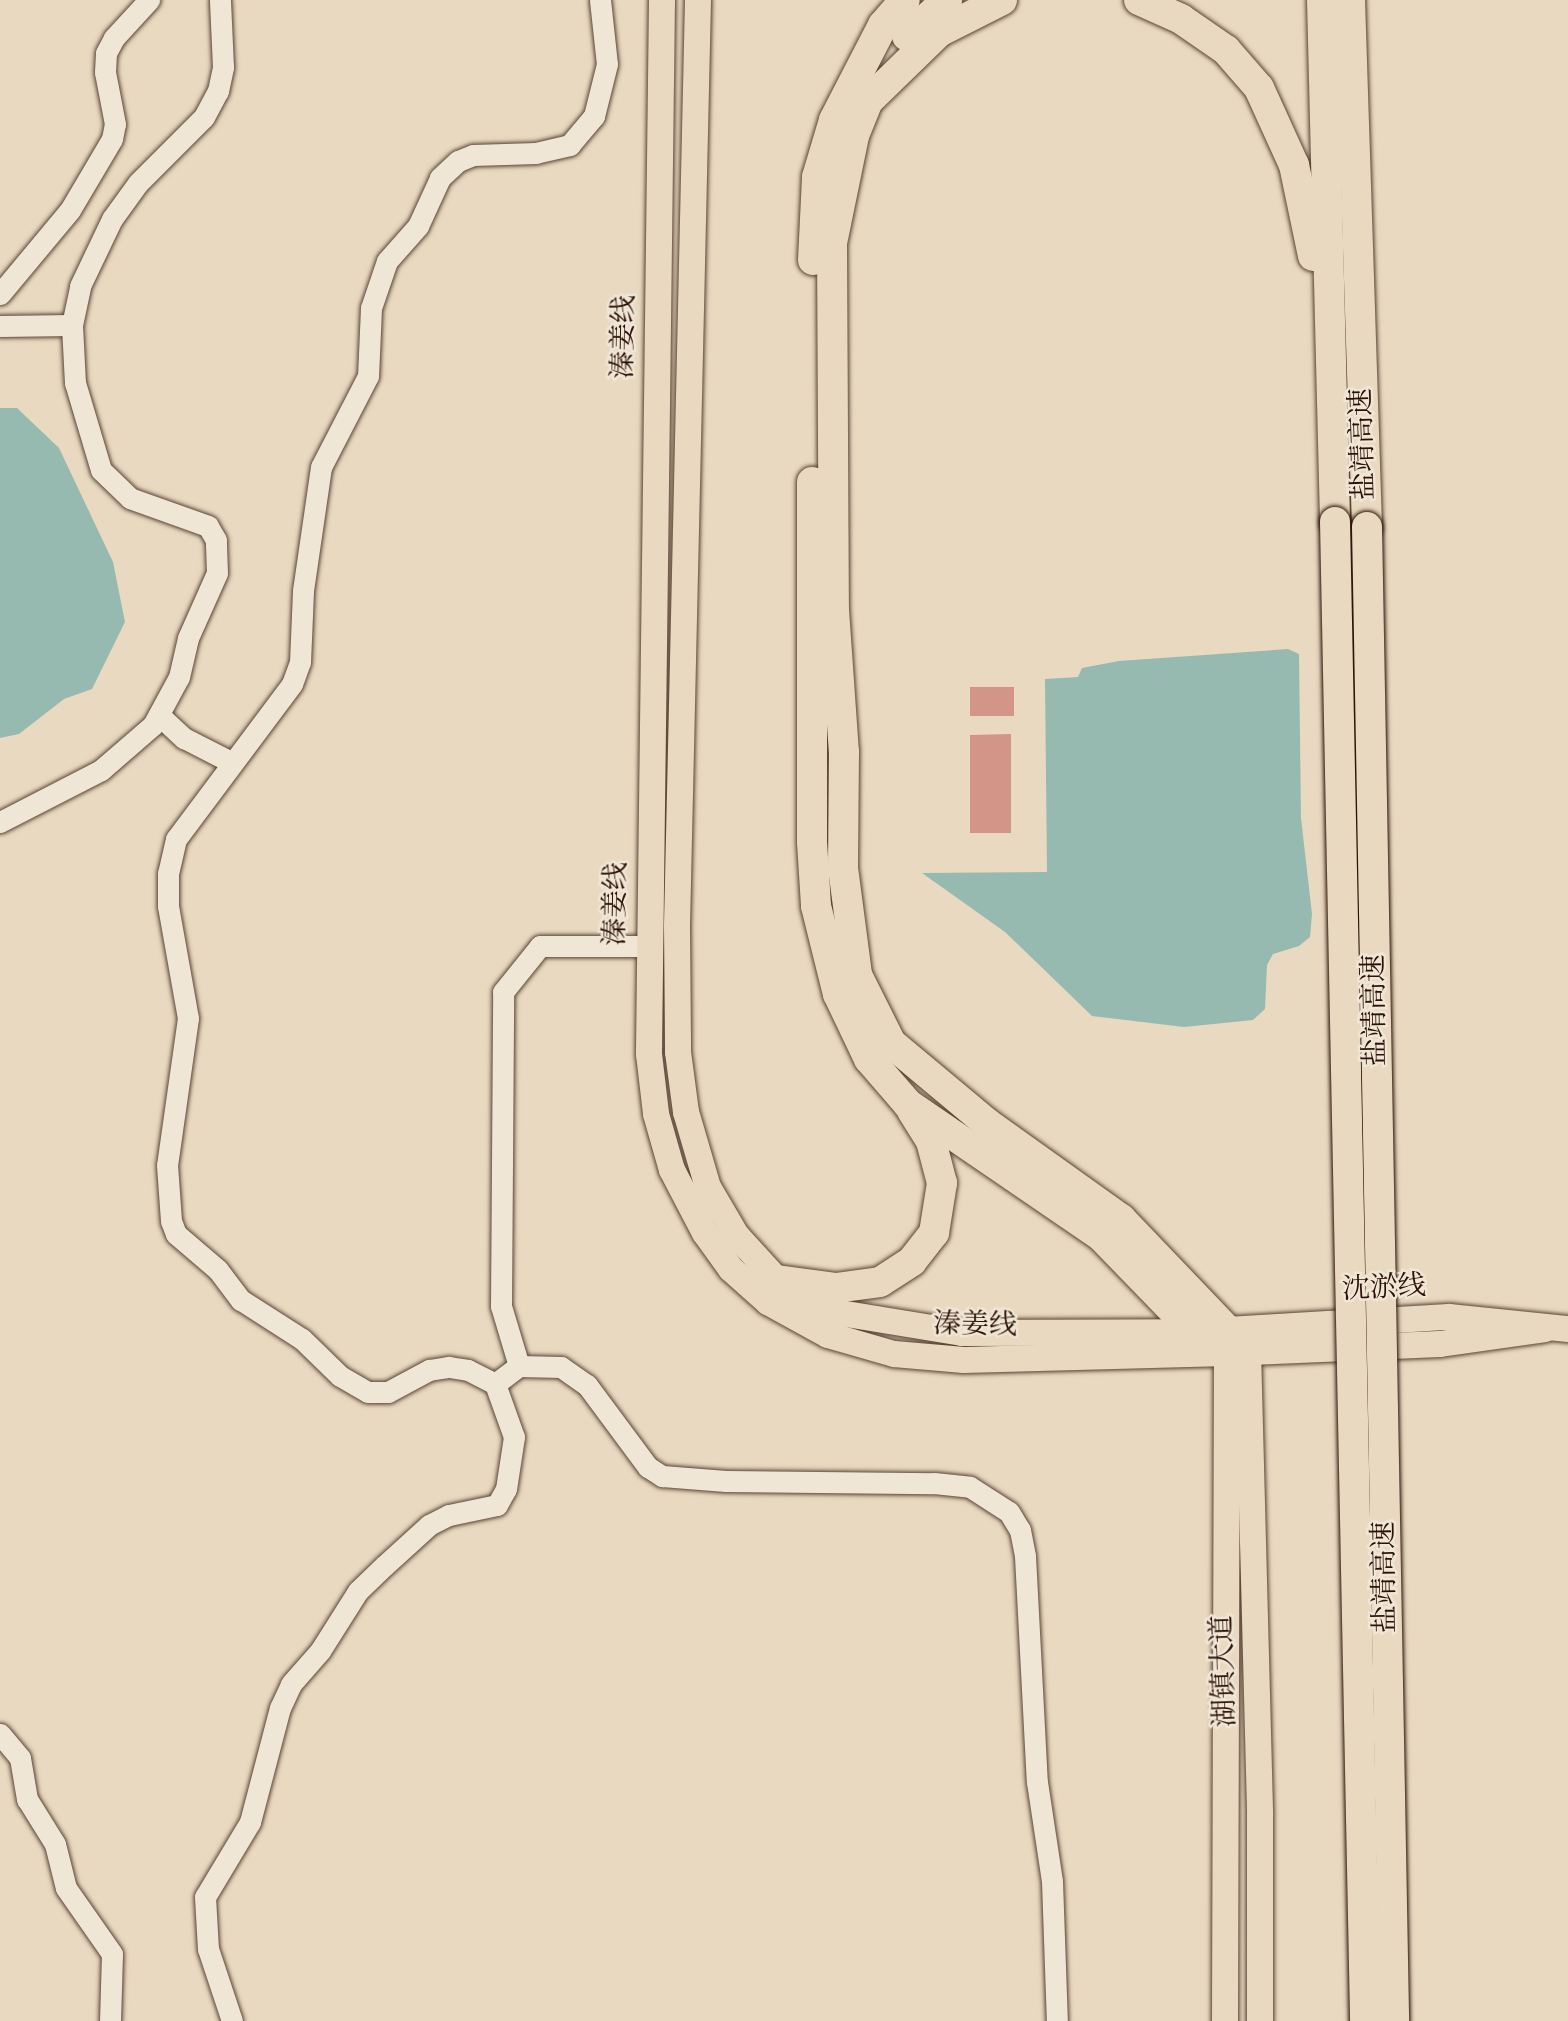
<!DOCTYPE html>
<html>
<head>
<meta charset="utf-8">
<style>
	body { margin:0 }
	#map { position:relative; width:1568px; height:2021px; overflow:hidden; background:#e8d9c0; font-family:"Sorts Mill Goudy","Noto Serif SC",serif }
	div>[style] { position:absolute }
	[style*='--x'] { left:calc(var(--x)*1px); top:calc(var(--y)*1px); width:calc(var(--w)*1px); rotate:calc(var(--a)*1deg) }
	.water>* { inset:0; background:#97bab0 }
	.building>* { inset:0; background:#d39587 }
	.roads { filter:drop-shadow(0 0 2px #5a4334) drop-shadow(0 0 2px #5a4334) }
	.minor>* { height:21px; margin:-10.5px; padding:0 10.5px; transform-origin:10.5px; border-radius:10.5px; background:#f0e6d6 }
	.major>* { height:26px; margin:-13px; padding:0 13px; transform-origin:13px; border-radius:13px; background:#e8d9c0 }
	.highway>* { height:30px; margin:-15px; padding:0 15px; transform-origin:15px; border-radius:15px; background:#e8d9c0 }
	.bridges { filter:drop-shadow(0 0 2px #2b1106) drop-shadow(0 0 2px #2b1106) }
	.highway-bridge>* { height:30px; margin:-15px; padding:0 15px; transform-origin:15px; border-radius:15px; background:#e8d9c0 }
	span { translate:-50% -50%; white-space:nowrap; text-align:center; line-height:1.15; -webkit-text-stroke:5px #f0e6d6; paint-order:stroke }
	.street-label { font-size:28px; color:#2b1106 }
</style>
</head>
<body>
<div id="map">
	<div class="water">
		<div style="clip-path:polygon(0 408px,17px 408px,59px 448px,113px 562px,125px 622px,92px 689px,64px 699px,19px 734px,0 738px)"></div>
		<div style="clip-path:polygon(1288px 649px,1299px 654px,1301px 818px,1312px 914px,1310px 937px,1299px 946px,1273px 954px,1267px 965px,1265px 1009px,1253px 1020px,1184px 1027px,1092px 1016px,1005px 932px,922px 873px,1047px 872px,1045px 679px,1078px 677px,1082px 668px,1119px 661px)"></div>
	</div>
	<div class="building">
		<div style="clip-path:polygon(970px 687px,1014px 687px,1014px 716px,970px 716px)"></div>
		<div style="clip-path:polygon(1011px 734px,1011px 833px,970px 833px,970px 735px)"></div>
	</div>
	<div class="roads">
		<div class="minor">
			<div style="--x:600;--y:0;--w:64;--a:83.8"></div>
			<div style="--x:607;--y:64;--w:54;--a:104"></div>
			<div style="--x:594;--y:116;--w:38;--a:130"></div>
			<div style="--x:570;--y:145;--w:35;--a:167"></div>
			<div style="--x:536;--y:153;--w:63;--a:178.2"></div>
			<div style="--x:473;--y:155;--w:16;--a:158"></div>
			<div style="--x:458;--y:161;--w:25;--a:137"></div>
			<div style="--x:440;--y:178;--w:53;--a:114.6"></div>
			<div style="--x:418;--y:226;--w:47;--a:131.5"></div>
			<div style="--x:387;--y:261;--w:50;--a:108.8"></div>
			<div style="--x:371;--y:308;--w:68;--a:92.5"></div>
			<div style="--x:368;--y:376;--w:102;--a:117.3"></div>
			<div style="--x:321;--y:467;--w:125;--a:98.3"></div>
			<div style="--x:303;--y:591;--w:71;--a:92.4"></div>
			<div style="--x:300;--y:662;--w:23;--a:110"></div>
			<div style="--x:292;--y:684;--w:194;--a:126.8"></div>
			<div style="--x:176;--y:839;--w:35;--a:103"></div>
			<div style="--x:168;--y:873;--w:33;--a:90"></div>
			<div style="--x:168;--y:906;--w:114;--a:79.9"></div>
			<div style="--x:188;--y:1018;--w:148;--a:98.1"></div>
			<div style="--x:167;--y:1165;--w:56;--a:85.9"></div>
			<div style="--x:171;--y:1221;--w:14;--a:69"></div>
			<div style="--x:176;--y:1234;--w:55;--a:40.6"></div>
			<div style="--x:218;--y:1270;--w:38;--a:53"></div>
			<div style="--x:241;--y:1300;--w:72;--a:32.6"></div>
			<div style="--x:302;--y:1339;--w:53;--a:44.2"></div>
			<div style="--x:340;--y:1376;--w:32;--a:30"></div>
			<div style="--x:368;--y:1392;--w:20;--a:0"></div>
			<div style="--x:388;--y:1392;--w:47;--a:-28.2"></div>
			<div style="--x:429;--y:1370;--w:20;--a:-9"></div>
			<div style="--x:449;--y:1367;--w:19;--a:9"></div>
			<div style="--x:468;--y:1370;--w:30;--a:27"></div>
			<div style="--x:495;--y:1384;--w:30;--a:-37"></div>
			<div style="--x:519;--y:1366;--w:42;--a:1.4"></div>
			<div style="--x:561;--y:1367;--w:32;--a:35"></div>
			<div style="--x:587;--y:1385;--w:102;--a:53.4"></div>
			<div style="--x:648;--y:1467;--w:17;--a:33"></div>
			<div style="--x:662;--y:1476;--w:64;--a:4.5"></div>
			<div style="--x:726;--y:1481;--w:208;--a:0.6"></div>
			<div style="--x:934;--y:1483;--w:36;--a:6"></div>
			<div style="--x:970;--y:1487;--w:46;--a:32.7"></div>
			<div style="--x:1009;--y:1512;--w:21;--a:59"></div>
			<div style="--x:1020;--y:1530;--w:26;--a:79"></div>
			<div style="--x:1025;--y:1556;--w:226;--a:87"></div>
			<div style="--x:1037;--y:1782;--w:100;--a:81.4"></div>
			<div style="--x:1052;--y:1881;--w:140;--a:88"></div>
			<div style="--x:0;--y:294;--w:109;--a:-50.2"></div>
			<div style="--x:70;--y:210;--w:82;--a:-59.4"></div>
			<div style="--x:112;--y:139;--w:15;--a:-79"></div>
			<div style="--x:115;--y:124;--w:53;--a:-100.9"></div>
			<div style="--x:105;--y:72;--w:19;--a:-87"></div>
			<div style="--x:106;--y:53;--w:17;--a:-62"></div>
			<div style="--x:114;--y:38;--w:52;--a:-47.4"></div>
			<div style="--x:0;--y:326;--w:72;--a:-0.8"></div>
			<div style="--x:160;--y:716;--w:33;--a:43"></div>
			<div style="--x:184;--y:738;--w:53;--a:27.1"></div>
			<div style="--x:0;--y:822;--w:114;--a:-27.2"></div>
			<div style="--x:101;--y:770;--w:69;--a:-40.9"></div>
			<div style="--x:153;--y:725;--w:55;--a:-61.6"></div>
			<div style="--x:179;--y:677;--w:40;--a:-77"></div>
			<div style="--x:188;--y:638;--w:71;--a:-66"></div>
			<div style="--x:217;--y:573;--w:33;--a:-92"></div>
			<div style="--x:216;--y:540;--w:16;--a:-120"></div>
			<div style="--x:208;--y:526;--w:83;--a:-160.3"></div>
			<div style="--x:130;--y:498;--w:40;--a:-136"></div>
			<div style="--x:101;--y:470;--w:91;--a:-106.6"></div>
			<div style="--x:75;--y:383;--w:58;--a:-93"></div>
			<div style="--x:72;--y:325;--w:40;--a:-78"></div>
			<div style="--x:80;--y:286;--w:74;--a:-64.5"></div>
			<div style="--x:112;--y:219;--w:44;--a:-54.2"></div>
			<div style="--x:138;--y:183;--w:93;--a:-45"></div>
			<div style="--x:204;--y:117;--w:30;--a:-62"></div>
			<div style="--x:218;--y:91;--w:25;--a:-78"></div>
			<div style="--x:223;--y:67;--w:67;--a:-92.6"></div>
			<div style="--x:519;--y:1366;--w:63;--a:-106.7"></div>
			<div style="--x:501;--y:1306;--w:314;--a:-89.6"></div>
			<div style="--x:503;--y:992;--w:59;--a:-51.2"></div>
			<div style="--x:540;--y:946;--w:107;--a:0"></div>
			<div style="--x:0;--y:1734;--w:31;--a:50"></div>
			<div style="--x:20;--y:1758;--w:42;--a:80.3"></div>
			<div style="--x:27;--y:1799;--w:53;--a:58.1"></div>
			<div style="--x:55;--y:1844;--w:45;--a:76"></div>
			<div style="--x:66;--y:1888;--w:80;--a:55.1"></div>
			<div style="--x:112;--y:1954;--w:67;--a:91.7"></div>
			<div style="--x:232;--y:2021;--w:76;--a:-108.4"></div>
			<div style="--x:208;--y:1949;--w:52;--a:-93.3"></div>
			<div style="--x:205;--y:1897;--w:87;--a:-59"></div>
			<div style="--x:250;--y:1822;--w:118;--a:-75.3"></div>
			<div style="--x:280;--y:1708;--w:26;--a:-65"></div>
			<div style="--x:291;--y:1684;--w:44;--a:-48.7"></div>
			<div style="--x:320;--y:1651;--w:71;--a:-57.7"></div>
			<div style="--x:358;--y:1591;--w:36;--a:-44"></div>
			<div style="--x:384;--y:1566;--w:61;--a:-42.3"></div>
			<div style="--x:429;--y:1525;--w:22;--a:-27"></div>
			<div style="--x:449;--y:1515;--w:49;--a:-11.8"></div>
			<div style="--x:497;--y:1505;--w:18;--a:-61"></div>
			<div style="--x:506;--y:1489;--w:53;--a:-81.3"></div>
			<div style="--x:514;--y:1437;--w:56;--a:-109.7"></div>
		</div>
		<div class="major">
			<div style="--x:662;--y:0;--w:1054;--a:90.71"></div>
			<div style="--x:649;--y:1054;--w:60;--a:83.3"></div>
			<div style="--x:656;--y:1114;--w:58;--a:74.1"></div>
			<div style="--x:672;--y:1170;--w:71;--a:62.4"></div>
			<div style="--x:705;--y:1233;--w:44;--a:54.2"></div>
			<div style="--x:731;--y:1269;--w:50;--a:41.7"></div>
			<div style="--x:768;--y:1302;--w:68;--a:28.8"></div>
			<div style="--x:828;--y:1335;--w:69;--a:16.1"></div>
			<div style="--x:894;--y:1354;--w:70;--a:4.9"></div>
			<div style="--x:964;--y:1360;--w:263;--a:-1.5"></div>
			<div style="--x:1227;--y:1353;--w:213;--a:-2.4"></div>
			<div style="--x:1440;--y:1344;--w:106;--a:-8.1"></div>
			<div style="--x:698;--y:0;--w:927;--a:91.3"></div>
			<div style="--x:677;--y:927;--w:125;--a:89.5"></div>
			<div style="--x:678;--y:1052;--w:61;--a:82.4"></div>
			<div style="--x:686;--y:1112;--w:78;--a:73.7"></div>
			<div style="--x:708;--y:1187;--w:56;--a:59.7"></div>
			<div style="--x:736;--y:1235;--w:61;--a:47.7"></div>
			<div style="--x:777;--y:1280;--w:65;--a:29.3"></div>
			<div style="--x:834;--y:1312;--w:130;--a:9.3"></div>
			<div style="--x:962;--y:1333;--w:232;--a:-0.2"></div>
			<div style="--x:1194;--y:1332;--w:255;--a:-3.4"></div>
			<div style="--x:1449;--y:1317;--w:120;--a:5.8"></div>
			<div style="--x:1236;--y:1339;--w:17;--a:45"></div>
			<div style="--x:1248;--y:1351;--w:464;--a:88.5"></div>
			<div style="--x:1260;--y:1815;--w:206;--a:90"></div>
			<div style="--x:1225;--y:2021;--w:668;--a:-89.83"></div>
		</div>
		<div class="highway">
			<div style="--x:1002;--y:0;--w:71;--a:153.1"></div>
			<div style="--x:939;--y:32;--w:99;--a:135.8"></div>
			<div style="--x:868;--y:101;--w:38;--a:112"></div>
			<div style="--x:854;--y:136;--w:109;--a:101.6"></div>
			<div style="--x:832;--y:243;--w:367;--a:89.7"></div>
			<div style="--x:834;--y:610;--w:142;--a:86"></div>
			<div style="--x:844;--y:752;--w:116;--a:90.5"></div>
			<div style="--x:843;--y:868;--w:108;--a:82.5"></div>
			<div style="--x:857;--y:975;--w:76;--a:63.4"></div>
			<div style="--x:891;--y:1043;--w:126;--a:39.9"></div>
			<div style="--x:988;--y:1124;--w:163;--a:35.5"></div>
			<div style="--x:1121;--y:1219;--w:152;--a:46.3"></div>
			<div style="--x:1139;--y:0;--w:46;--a:24.3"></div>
			<div style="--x:1181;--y:19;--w:55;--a:34.6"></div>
			<div style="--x:1226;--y:50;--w:50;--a:49"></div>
			<div style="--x:1259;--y:88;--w:85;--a:65.6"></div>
			<div style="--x:1294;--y:165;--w:93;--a:78.2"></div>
			<div style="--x:1322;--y:0;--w:522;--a:88.57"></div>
			<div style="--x:1350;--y:0;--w:527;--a:88.15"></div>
			<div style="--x:907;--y:36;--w:54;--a:-42"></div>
			<div style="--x:813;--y:260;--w:83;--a:-87.2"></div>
			<div style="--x:817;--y:177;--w:59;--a:-73.4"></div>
			<div style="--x:834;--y:120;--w:107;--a:-62.7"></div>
			<div style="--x:883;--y:25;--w:33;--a:-49"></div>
			<div style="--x:812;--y:482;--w:360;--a:90"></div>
			<div style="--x:812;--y:842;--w:64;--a:86.4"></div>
			<div style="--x:816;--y:906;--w:91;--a:76"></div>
			<div style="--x:838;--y:994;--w:72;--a:64.5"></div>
			<div style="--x:869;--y:1059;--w:60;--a:49.1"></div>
			<div style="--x:908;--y:1104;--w:235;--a:34.4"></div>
			<div style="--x:1102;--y:1237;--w:132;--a:45.9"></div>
			<div style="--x:777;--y:1280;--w:60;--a:7.7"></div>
			<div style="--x:836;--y:1288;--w:44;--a:-7.8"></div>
			<div style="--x:880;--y:1282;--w:38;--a:-33"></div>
			<div style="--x:912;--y:1261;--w:36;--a:-52"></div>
			<div style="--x:934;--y:1233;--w:51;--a:-80.9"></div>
			<div style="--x:942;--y:1183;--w:43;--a:-104.7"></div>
			<div style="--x:931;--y:1141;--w:36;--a:-122"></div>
		</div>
	</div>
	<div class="bridges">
		<div class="highway-bridge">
			<div style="--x:1335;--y:522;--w:1499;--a:88.85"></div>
			<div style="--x:1367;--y:527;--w:1494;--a:88.96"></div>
		</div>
	</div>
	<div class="street-label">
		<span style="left:625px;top:337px;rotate:-89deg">溱姜线</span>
		<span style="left:1364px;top:444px;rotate:-92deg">盐靖高速</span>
		<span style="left:617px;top:904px;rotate:-89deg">溱姜线</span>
		<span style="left:1376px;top:1010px;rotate:-91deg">盐靖高速</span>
		<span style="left:1384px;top:1289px;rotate:-3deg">沈淤线</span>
		<span style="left:975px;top:1326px;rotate:1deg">溱姜线</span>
		<span style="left:1386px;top:1577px;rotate:-91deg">盐靖高速</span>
		<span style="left:1225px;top:1671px;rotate:-92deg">湖镇大道</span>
	</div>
</div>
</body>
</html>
